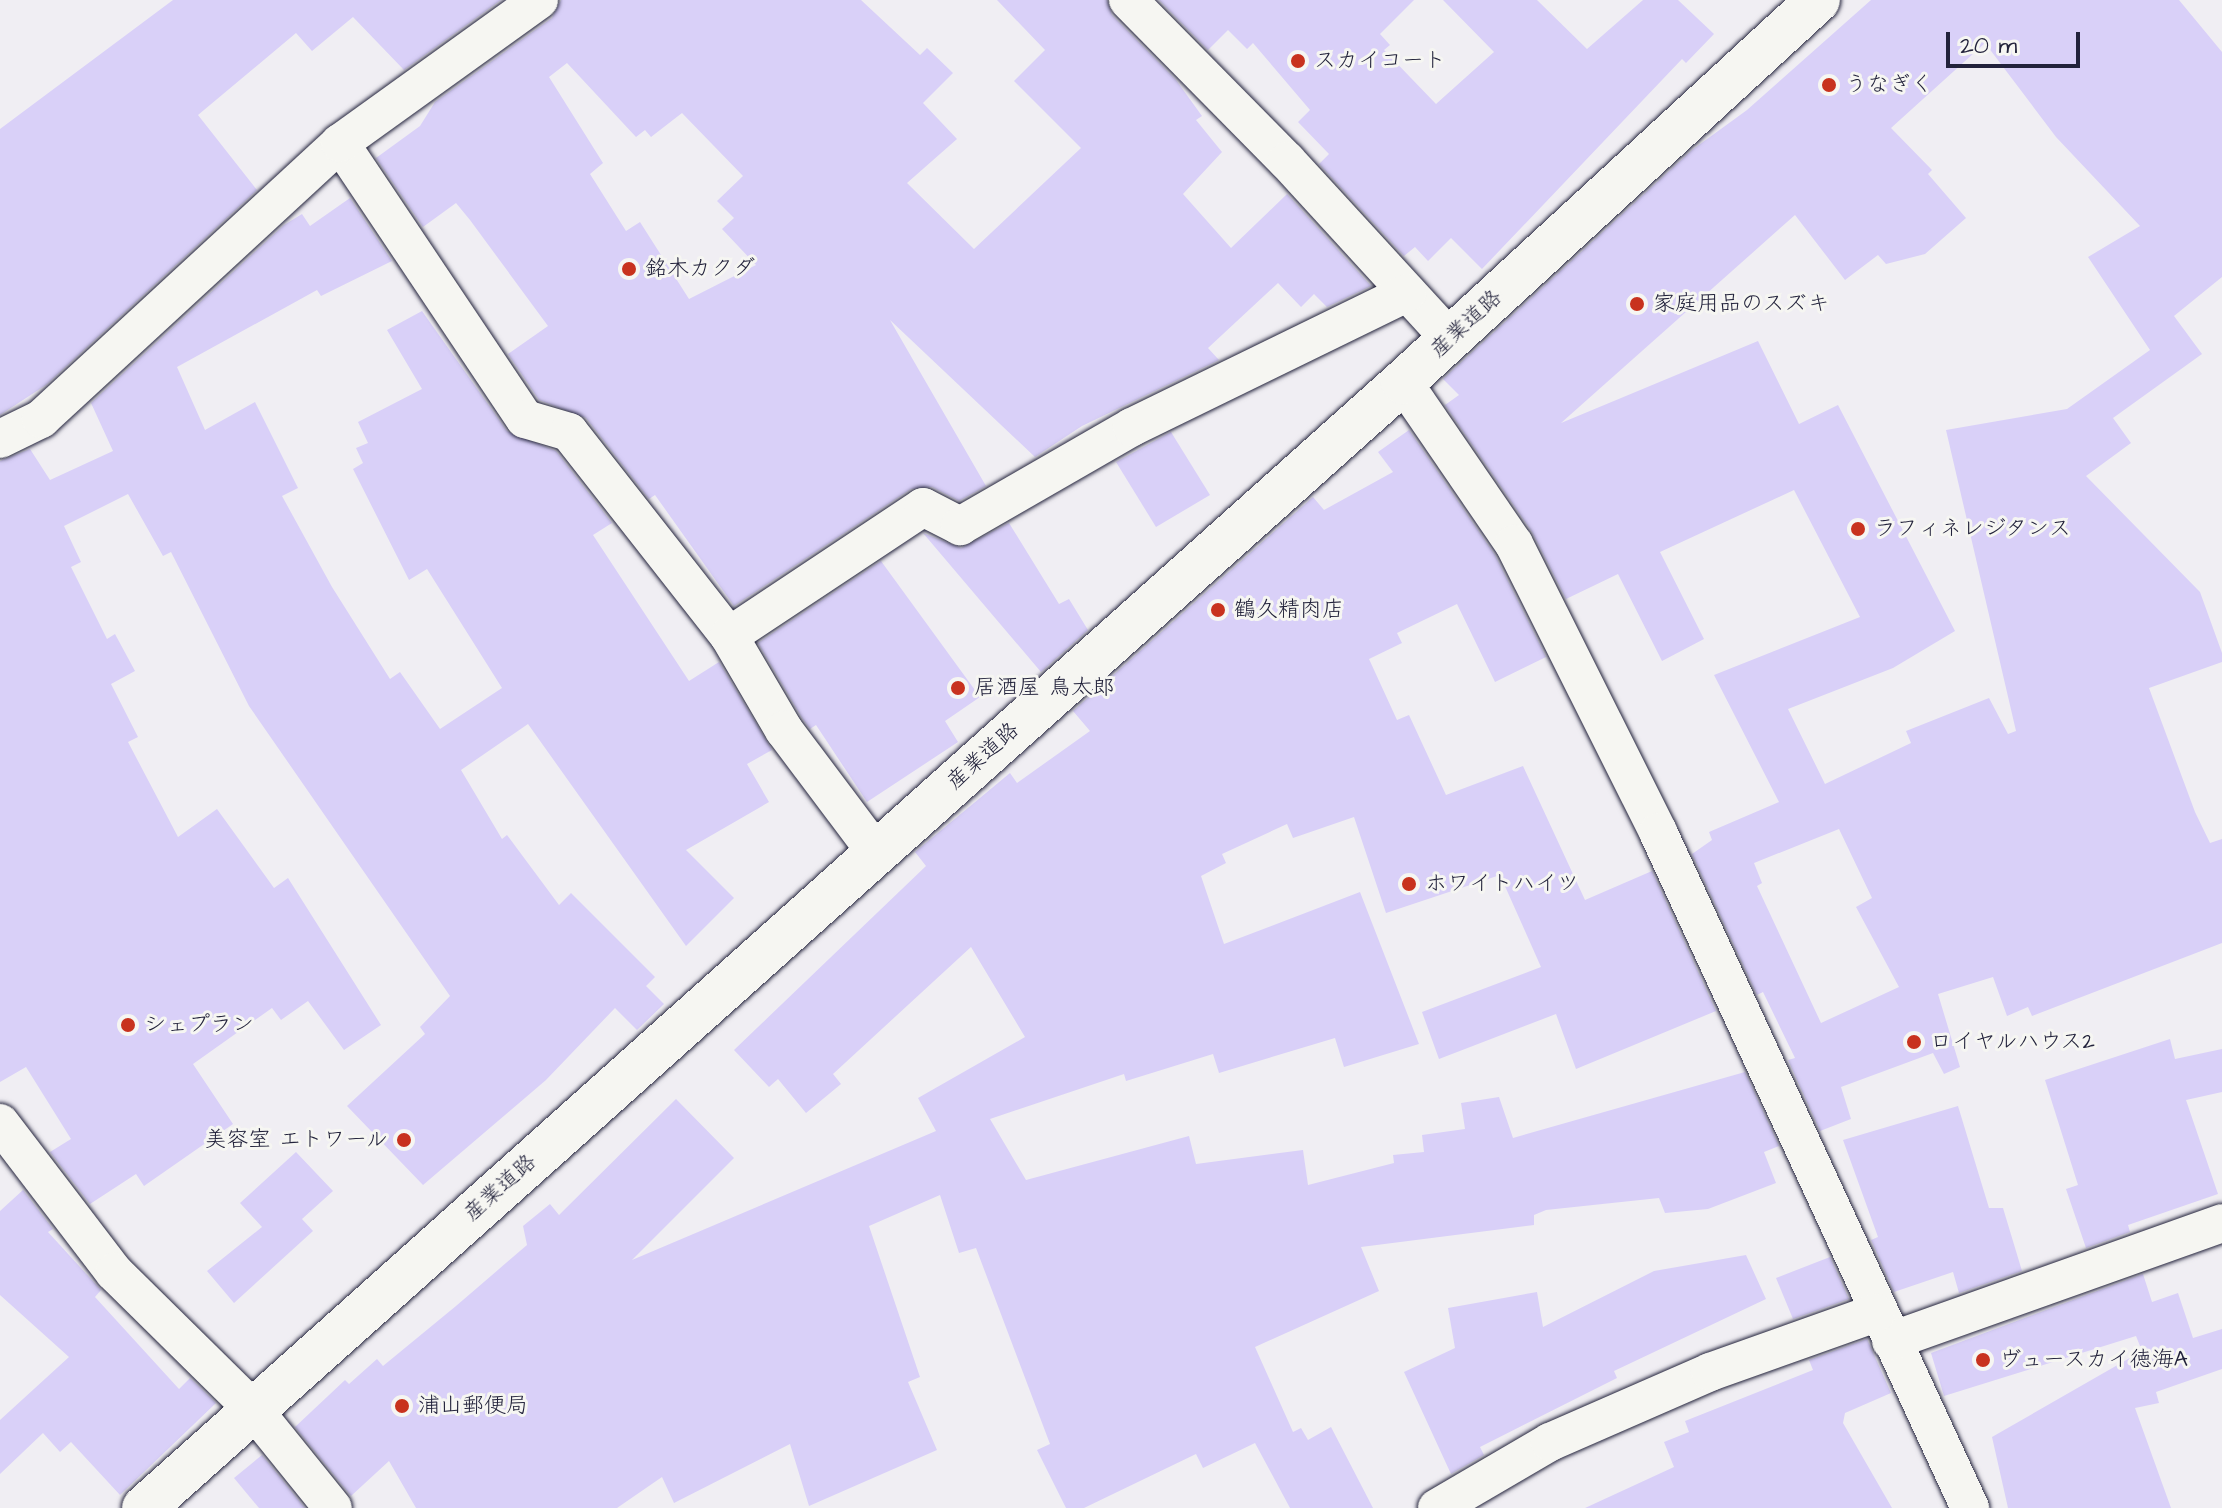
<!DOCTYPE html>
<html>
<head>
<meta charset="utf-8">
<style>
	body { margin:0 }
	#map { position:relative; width:2222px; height:1508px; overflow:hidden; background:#f0eef3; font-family:"Architects Daughter","Klee One",sans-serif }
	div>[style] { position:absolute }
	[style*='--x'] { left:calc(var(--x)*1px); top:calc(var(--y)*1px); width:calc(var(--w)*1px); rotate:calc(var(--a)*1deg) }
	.building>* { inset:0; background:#d9d0f8 }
	.roads { filter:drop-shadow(0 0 2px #22223b) drop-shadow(0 0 2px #22223b) }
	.minor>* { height:38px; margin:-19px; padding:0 19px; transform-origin:19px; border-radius:19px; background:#f6f6f2 }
	.tertiary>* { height:44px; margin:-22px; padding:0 22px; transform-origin:22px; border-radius:22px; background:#f6f6f2 }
	.dots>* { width:22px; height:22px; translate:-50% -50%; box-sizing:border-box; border:4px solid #f6f6f2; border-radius:50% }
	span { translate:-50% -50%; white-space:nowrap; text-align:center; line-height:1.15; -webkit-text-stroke:6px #f6f6f2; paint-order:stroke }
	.poi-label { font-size:22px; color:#22223b }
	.left { translate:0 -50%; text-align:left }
	.right { translate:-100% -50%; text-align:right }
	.street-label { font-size:22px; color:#22223b }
	.scale { position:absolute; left:1946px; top:32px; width:134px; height:36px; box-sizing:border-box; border:4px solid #22223b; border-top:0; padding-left:10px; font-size:24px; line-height:28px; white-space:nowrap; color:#22223b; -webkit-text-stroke:6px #f6f6f2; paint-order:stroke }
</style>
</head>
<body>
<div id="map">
	<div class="building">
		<div style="clip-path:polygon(173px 0,501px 0,404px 70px,353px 17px,312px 51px,296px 33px,198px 115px,257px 190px,46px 385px,0 415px,0 129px)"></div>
		<div style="clip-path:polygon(evenodd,561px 0,861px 0,920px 55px,927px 48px,953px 73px,923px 103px,957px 139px,907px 183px,974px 249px,1081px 148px,1014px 81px,1045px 50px,997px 0,1107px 0,1112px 15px,1176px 80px,1202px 116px,1196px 120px,1222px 152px,1183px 194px,1231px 248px,1287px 194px,1371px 286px,1327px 307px,1314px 294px,1301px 307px,1278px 283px,1208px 348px,1219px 360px,1082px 426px,1035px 457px,890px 320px,986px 486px,959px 501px,932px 487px,911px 489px,734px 606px,655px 495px,649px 499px,586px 418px,539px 400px,508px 354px,548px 326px,470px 220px,456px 203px,423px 227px,376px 158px,420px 126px,435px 102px,552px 18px,561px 0,567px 63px,636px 137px,645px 130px,651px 137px,682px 113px,743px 176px,717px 201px,734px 218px,722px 229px,756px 265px,689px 299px,640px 222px,626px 231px,590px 174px,603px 163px,549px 77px,567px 63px)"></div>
		<div style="clip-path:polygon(1159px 0,1414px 0,1380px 34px,1390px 45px,1384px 50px,1436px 104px,1494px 52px,1443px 0,1537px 0,1587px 49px,1643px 0,1678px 0,1714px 34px,1686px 63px,1682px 59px,1482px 269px,1451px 238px,1428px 261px,1415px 247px,1404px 256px,1319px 164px,1329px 154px,1298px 122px,1310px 110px,1253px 43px,1247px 49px,1228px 30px,1208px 50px)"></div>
		<div style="clip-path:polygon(evenodd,1871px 0,2179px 0,2222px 52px,2222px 277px,2174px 316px,2202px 354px,2113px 418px,2131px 443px,2086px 476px,2200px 592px,2222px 653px,2222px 662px,2149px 688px,2195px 812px,2210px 843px,2222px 839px,2222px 943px,2032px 1016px,2028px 1007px,2007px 1016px,1993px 977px,1938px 994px,1960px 1067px,1944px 1074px,1933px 1053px,1841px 1087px,1851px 1119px,1820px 1131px,1788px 1060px,1795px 1058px,1763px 992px,1757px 995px,1692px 854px,1712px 840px,1709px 832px,1779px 802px,1714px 675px,1860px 617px,1794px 490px,1660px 552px,1704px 639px,1662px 661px,1618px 574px,1566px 599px,1532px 532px,1445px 405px,1459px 395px,1443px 379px,1692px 150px,1747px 110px,1871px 0,1985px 43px,2056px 137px,2140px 226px,2088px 257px,2150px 350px,2067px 409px,1946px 430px,2016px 731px,2008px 734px,1989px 698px,1906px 731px,1911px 743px,1825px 784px,1788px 709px,1893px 668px,1955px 631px,1838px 405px,1799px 424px,1758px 341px,1561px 423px,1795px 215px,1845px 280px,1878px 255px,1886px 264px,1925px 254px,1966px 218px,1928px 174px,1932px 170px,1891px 128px,1985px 43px,1871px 0,1839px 829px,1872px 898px,1856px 907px,1899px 987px,1821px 1023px,1757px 886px,1762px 883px,1754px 863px,1839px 829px)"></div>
		<div style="clip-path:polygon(350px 198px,392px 261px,321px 296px,317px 290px,177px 367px,205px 430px,255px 402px,298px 488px,282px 496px,332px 587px,390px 679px,400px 672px,440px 729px,502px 688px,427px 569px,409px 580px,353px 469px,363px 463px,356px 448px,368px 443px,358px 422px,422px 389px,387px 330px,422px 311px,507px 431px,556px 451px,612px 523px,593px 535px,689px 681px,719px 662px,772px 750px,747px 764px,769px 802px,686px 850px,734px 898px,686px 946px,528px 724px,461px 770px,502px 839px,507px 835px,559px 905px,571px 893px,655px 977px,646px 986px,664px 1004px,637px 1030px,615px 1008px,546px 1080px,423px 1185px,347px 1106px,425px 1034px,420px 1027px,450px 996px,249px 706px,171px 552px,163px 556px,128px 494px,64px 526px,81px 562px,71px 567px,107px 639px,115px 634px,135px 671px,111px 684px,138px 737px,128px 742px,178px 837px,217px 809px,274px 888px,288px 878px,381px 1025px,344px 1050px,308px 1001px,281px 1020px,272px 1008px,193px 1064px,233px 1124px,144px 1186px,136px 1174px,90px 1204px,50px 1152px,71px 1139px,26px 1067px,0 1082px,0 461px,30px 449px,50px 480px,113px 451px,91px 403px,284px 225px,302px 214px,310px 226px)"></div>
		<div style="clip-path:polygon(1409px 430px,1495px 555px,1546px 657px,1495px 682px,1457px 604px,1397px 633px,1402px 643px,1369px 659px,1397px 720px,1409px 715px,1446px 795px,1523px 766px,1585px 900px,1652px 871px,1716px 1011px,1576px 1069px,1556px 1014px,1439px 1059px,1422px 1012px,1541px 967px,1500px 875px,1386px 913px,1354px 817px,1293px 838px,1287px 824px,1222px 854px,1226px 863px,1201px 876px,1224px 944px,1360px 892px,1419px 1044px,1344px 1067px,1335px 1038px,1219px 1073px,1213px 1054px,1126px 1081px,1124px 1074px,990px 1119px,1026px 1180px,1189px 1136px,1196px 1164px,1303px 1150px,1308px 1185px,1394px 1163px,1393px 1155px,1424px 1152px,1422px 1135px,1465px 1129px,1461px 1103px,1499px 1097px,1513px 1138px,1745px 1072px,1779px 1146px,1764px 1152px,1776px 1183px,1708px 1209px,1665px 1213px,1659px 1198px,1546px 1210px,1534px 1215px,1534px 1225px,1361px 1247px,1379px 1291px,1255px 1347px,1293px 1432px,1301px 1428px,1308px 1440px,1331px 1427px,1373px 1508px,1290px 1508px,1255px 1443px,1203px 1468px,1196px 1454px,1084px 1508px,1066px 1508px,1037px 1450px,1050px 1444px,976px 1248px,959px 1253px,940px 1195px,869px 1226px,920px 1377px,908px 1382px,937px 1450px,809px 1506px,790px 1444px,674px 1503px,662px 1477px,617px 1508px,416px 1508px,389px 1461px,351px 1496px,295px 1427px,345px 1380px,349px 1384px,377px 1359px,383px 1366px,456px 1306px,527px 1245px,523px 1226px,550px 1204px,559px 1215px,676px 1099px,734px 1158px,632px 1260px,936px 1131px,918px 1098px,1025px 1037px,971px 947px,833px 1074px,841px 1084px,806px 1113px,778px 1079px,769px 1087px,734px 1050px,926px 866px,915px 852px,1010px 773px,1017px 783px,1090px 731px,1073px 711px,1313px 497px,1324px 510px,1393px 472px,1378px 452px)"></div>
		<div style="clip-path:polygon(1171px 432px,1210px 495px,1156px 527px,1116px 462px)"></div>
		<div style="clip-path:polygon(1009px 523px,1059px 604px,1069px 599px,1088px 630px,1041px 672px,923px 533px,961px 548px)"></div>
		<div style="clip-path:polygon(881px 561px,980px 697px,945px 721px,958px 742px,867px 802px,816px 725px,810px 729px,802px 718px,758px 643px)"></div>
		<div style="clip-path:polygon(2170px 1039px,2175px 1059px,2222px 1049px,2222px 1092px,2186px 1100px,2218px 1194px,2128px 1225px,2130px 1232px,2086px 1248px,2066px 1189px,2078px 1185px,2045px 1080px)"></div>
		<div style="clip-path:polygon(1958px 1106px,1989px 1208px,2003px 1208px,2022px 1271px,1959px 1293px,1953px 1272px,1894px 1292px,1871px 1240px,1878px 1237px,1843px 1140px)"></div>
		<div style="clip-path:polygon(296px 1152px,333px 1191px,302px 1219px,313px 1231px,234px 1303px,207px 1271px,262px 1227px,240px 1203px)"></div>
		<div style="clip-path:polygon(23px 1190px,53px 1229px,48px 1232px,101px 1290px,95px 1297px,179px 1389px,190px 1378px,216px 1403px,120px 1495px,71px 1442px,60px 1452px,43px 1433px,0 1474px,0 1420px,69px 1357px,0 1295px,0 1211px)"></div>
		<div style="clip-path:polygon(1746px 1255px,1766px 1299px,1614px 1371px,1617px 1378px,1480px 1447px,1484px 1455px,1451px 1474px,1404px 1372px,1455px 1348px,1448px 1308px,1537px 1292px,1543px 1327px,1654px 1271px)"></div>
		<div style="clip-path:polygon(1830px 1257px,1849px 1299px,1793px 1319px,1776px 1278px)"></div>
		<div style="clip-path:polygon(2143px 1274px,2152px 1302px,2178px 1293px,2193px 1338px,2222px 1329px,2222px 1369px,2156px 1392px,2159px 1403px,2135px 1408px,2171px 1508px,2008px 1508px,1992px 1437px,2142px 1351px,2136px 1336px,1944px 1396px,1931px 1353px)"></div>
		<div style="clip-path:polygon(1867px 1339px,1891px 1393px,1845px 1413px,1843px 1423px,1892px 1508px,1585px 1508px,1674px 1467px,1664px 1442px,1689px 1432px,1685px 1421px,1813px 1370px,1809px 1360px)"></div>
		<div style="clip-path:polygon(262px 1455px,305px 1508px,259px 1508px,234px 1478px)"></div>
	</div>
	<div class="roads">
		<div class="minor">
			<div style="--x:1128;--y:0;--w:226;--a:45.4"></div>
			<div style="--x:1287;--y:161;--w:241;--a:47.5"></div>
			<div style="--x:340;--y:143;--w:332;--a:56.2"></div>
			<div style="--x:525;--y:419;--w:46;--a:16.5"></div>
			<div style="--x:569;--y:432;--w:259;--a:51.9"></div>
			<div style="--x:729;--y:636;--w:109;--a:59.7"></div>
			<div style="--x:784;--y:730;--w:151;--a:53.1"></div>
			<div style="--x:1403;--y:382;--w:196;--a:55.6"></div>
			<div style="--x:1514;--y:544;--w:322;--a:63.4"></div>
			<div style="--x:1658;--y:832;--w:745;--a:65.22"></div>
			<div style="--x:0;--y:439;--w:46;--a:-26"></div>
			<div style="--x:41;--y:419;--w:407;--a:-42.7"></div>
			<div style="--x:340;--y:143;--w:245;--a:-35.7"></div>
			<div style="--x:729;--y:636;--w:233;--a:-33.6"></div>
			<div style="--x:923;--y:507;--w:42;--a:27.2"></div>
			<div style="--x:960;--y:526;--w:198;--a:-29.9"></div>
			<div style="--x:1132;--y:427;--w:306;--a:-26"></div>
			<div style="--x:0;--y:1123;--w:188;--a:52.6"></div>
			<div style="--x:114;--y:1272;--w:195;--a:44.6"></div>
			<div style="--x:253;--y:1409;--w:127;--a:51.1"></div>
			<div style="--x:1891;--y:1341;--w:351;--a:-19.6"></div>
			<div style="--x:1437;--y:1508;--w:131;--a:-30.3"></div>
			<div style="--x:1550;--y:1442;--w:175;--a:-23.6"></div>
			<div style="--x:1710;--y:1372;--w:176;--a:-19.6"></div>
		</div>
		<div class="tertiary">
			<div style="--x:144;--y:1508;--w:1689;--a:-41.81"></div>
			<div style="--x:1403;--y:382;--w:564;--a:-42.63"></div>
		</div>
	</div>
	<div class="dots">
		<div style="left:1298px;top:61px;background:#c8321e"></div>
		<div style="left:1829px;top:85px;background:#c8321e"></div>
		<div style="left:629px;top:269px;background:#c8321e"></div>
		<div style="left:1637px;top:304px;background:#c8321e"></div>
		<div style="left:1858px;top:529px;background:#c8321e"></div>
		<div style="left:1218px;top:610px;background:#c8321e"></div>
		<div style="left:958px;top:688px;background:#c8321e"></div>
		<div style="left:1409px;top:884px;background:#c8321e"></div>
		<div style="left:128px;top:1025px;background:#c8321e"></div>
		<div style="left:1914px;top:1042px;background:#c8321e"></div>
		<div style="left:404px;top:1140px;background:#c8321e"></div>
		<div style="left:1983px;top:1360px;background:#c8321e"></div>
		<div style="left:402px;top:1406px;background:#c8321e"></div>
	</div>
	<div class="poi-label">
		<span class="left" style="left:1314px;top:61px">スカイコート</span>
		<span class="left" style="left:1845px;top:85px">うなぎく</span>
		<span class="left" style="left:645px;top:269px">銘木カクダ</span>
		<span class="left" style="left:1653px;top:304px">家庭用品のスズキ</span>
		<span class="left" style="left:1874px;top:529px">ラフィネレジタンス</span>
		<span class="left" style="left:1234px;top:610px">鶴久精肉店</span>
		<span class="left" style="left:974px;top:688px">居酒屋 鳥太郎</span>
		<span class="left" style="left:1425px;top:884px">ホワイトハイツ</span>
		<span class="left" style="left:144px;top:1025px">シェプラン</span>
		<span class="left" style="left:1930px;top:1042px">ロイヤルハウス2</span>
		<span class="right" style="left:388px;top:1140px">美容室 エトワール</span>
		<span class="left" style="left:1999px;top:1360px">ヴュースカイ徳海A</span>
		<span class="left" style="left:418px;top:1406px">浦山郵便局</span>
	</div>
	<div class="street-label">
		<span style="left:1466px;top:324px;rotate:-43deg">産業道路</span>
		<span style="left:983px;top:756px;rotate:-42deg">産業道路</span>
		<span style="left:500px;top:1188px;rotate:-42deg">産業道路</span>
	</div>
	<div class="scale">20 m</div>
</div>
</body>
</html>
